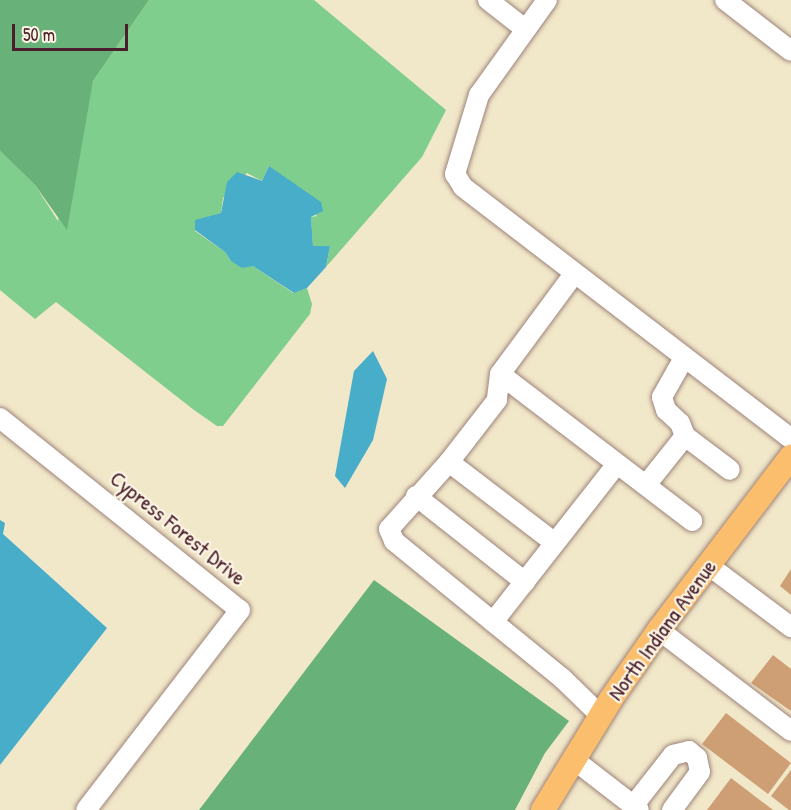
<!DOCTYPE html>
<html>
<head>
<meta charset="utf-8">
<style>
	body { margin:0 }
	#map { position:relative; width:791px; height:810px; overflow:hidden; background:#f1e7c9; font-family:"Patrick Hand",sans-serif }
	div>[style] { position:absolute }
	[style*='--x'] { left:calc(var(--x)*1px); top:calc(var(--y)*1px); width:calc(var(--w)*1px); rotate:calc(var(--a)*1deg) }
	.green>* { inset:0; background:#80ce8d }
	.forest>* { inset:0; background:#68b178 }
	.water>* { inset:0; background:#48adc8 }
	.building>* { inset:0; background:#ce9e74 }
	.roads { filter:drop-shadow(0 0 2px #9e837a) drop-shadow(0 0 2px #9e837a) }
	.minor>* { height:20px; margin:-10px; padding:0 10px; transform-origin:10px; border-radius:10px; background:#fff }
	.major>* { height:24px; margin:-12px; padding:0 12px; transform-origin:12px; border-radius:12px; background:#fabe6d }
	span { translate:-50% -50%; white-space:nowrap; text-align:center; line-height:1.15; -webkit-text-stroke:4.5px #fcf5e5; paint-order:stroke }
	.street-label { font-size:22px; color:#4a1f2b }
	.scale { position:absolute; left:12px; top:24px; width:116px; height:27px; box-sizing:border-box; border:3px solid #4a1f2b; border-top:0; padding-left:8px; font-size:18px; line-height:21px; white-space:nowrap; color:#4a1f2b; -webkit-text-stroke:4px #fcf5e5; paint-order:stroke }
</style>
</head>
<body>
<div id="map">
	<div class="green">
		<div style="clip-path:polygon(149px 0,314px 0,446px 110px,422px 157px,326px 267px,330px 246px,313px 247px,311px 217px,317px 216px,269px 166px,262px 181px,247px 173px,223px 198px,221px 213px,195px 221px,195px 231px,225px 252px,231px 261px,253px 266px,293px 293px,307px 288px,312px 304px,310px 314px,223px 426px,217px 426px,194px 410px,56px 302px,35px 319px,0 290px,0 151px,35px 185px,58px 221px,93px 81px)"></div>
	</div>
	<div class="forest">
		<div style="clip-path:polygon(0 0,149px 0,93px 81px,67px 230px,35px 185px,0 151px)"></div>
		<div style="clip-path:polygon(374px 580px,569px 721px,545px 753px,515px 810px,199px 810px)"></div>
	</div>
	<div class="water">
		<div style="clip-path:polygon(269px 166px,321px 202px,323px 211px,311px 217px,313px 246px,330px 246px,326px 267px,307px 288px,294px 293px,253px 266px,242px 268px,231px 261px,225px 252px,195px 230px,195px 220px,221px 213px,227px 182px,237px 172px,262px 181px)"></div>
		<div style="clip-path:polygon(373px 351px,387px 379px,373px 440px,345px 488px,335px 476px,354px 371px)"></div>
		<div style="clip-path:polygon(0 520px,5px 523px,3px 534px,107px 628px,0 765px)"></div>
	</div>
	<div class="building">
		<div style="clip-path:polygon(791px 569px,791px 595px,780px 586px)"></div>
		<div style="clip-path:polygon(773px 655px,791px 669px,791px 711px,751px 683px)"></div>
		<div style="clip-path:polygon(726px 713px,791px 763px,768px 794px,702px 744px)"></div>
		<div style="clip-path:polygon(791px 770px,791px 810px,789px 810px,771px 796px)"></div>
		<div style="clip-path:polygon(731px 778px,773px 810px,707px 810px)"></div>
	</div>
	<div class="roads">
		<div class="minor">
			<div style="--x:488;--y:0;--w:47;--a:38.1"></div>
			<div style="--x:547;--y:0;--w:117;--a:125.6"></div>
			<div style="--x:479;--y:95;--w:83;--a:106.9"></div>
			<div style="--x:455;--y:174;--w:15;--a:58"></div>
			<div style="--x:463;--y:187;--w:414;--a:37.5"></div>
			<div style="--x:725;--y:0;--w:83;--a:37.7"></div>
			<div style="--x:574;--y:274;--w:124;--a:126.5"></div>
			<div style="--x:500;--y:374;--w:26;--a:97"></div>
			<div style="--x:497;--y:400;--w:78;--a:127.7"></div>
			<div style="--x:449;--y:462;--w:90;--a:131.8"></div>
			<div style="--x:389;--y:529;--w:13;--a:67"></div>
			<div style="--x:394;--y:541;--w:217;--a:39.2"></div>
			<div style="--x:562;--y:678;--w:54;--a:44.3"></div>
			<div style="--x:684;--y:358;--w:45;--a:119.4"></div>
			<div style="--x:662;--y:397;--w:14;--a:73"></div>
			<div style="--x:666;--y:410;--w:19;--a:43"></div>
			<div style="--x:680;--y:423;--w:14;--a:69"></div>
			<div style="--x:685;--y:436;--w:56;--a:37.1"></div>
			<div style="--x:500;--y:374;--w:242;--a:37.4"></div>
			<div style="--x:0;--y:418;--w:307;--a:38.7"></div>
			<div style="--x:240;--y:610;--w:252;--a:127.6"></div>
			<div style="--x:449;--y:462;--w:133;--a:37.4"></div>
			<div style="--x:646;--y:485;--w:63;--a:-51.5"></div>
			<div style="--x:416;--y:496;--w:139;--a:38.3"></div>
			<div style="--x:708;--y:565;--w:104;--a:36.8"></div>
			<div style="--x:493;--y:622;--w:201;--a:-51.9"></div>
			<div style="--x:659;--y:630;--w:166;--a:37.4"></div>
			<div style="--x:573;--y:759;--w:83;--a:37.7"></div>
			<div style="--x:633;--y:806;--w:65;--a:-51.9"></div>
			<div style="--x:673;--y:755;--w:16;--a:-14"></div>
			<div style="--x:689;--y:751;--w:11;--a:41"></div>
			<div style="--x:697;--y:758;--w:14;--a:78"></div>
			<div style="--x:700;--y:772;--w:47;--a:126.4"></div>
		</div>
		<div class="major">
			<div style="--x:543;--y:810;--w:130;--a:-58.5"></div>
			<div style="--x:611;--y:699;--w:84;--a:-55.2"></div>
			<div style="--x:659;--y:630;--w:218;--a:-52.7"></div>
		</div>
	</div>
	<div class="street-label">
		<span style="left:178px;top:528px;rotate:39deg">Cypress Forest Drive</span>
		<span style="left:662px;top:630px;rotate:-54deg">North Indiana Avenue</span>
	</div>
	<div class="scale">50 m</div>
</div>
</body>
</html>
